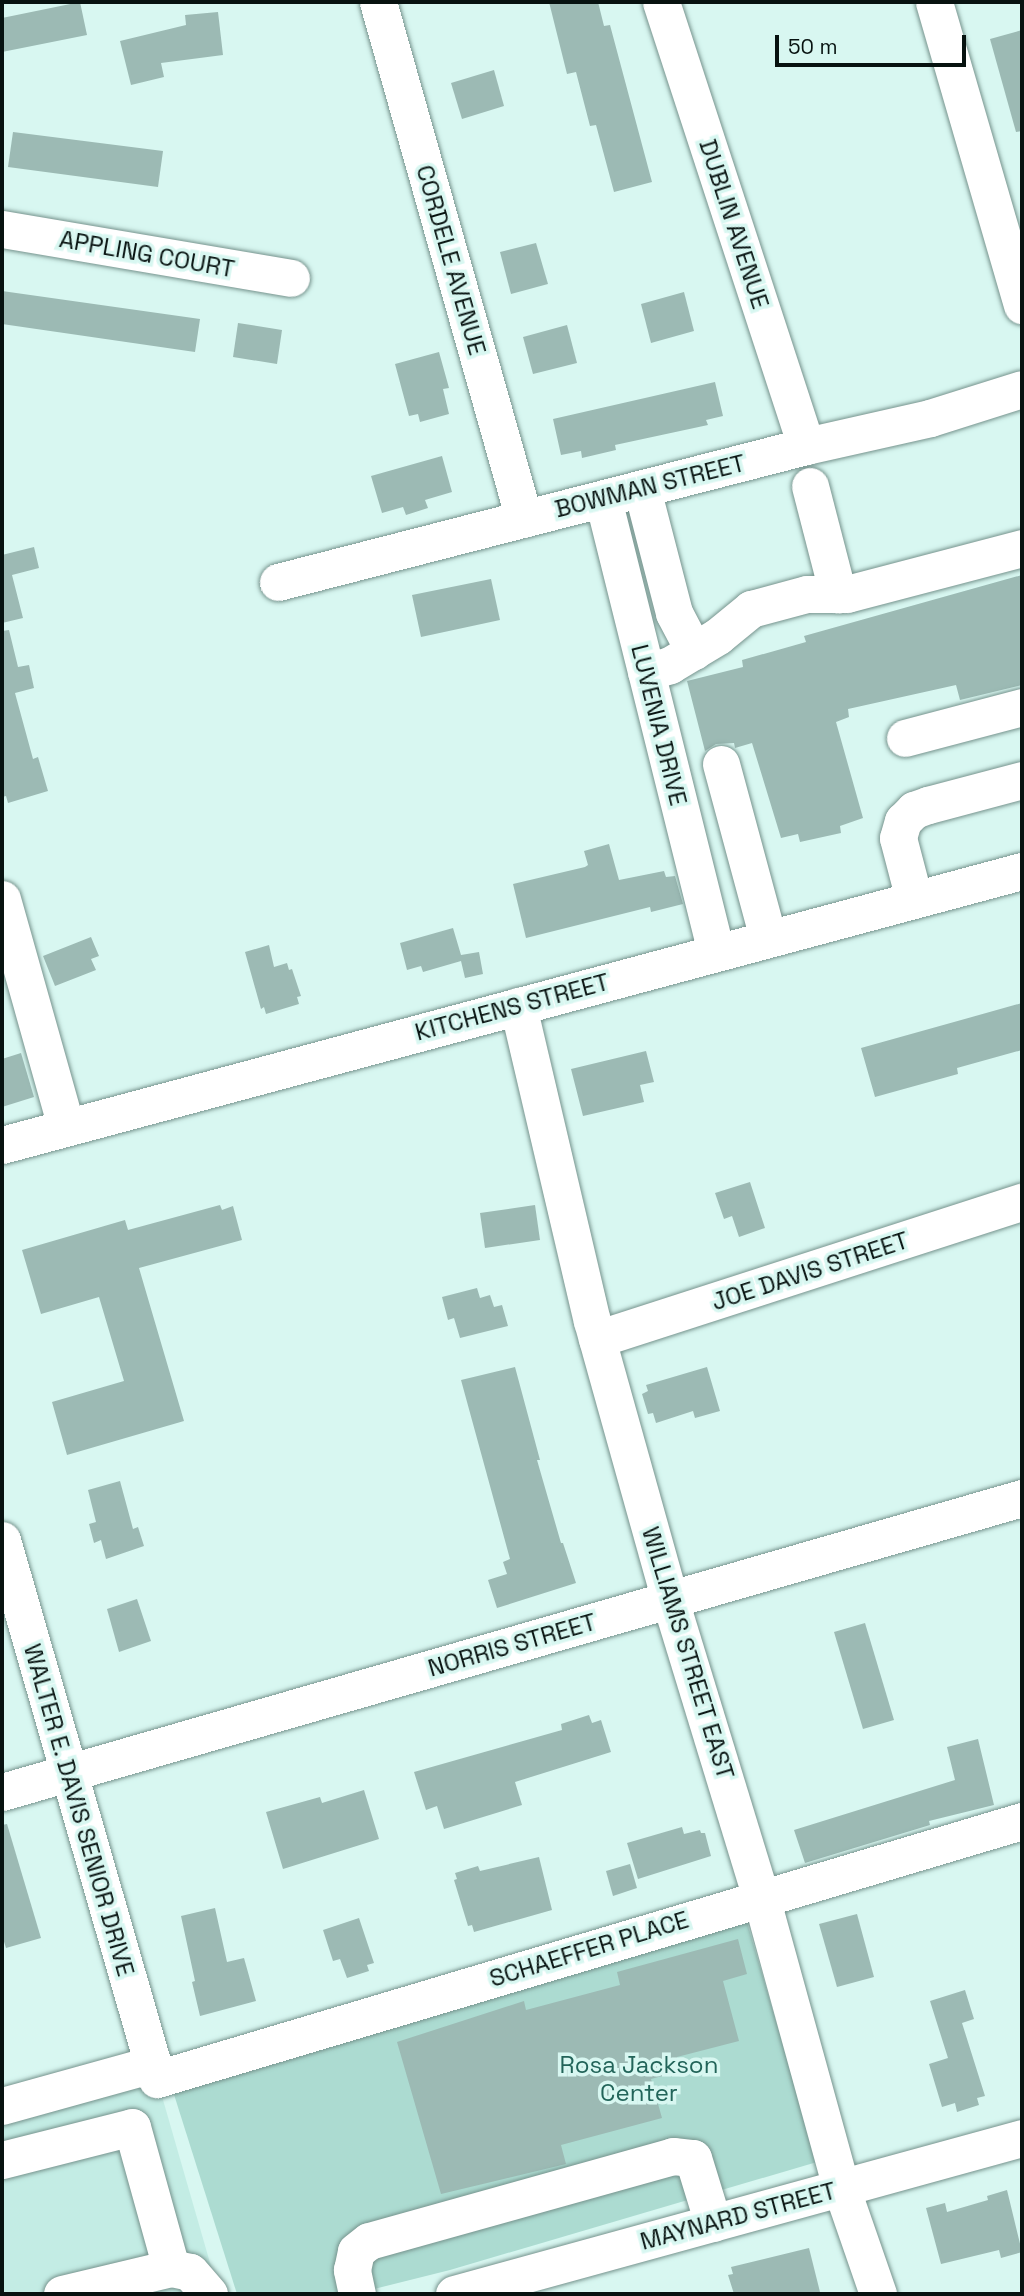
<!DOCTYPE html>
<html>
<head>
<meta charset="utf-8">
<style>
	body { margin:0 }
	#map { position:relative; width:1024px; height:2296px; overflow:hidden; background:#d8f7f1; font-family:"Space Grotesk",sans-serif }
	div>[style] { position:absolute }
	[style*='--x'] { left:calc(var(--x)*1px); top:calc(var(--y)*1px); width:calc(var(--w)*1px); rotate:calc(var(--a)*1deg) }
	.built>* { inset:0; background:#c3ece4 }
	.green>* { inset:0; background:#acdbd1 }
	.building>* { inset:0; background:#9cbab4 }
	.roads { filter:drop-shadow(0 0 2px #76938d) drop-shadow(0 0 2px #76938d) }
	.minor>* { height:37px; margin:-18.5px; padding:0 18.5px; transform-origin:18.5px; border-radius:18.5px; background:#fff }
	span { translate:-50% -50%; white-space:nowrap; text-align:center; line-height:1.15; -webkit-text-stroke:7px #d8f7f1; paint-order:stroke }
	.street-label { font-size:24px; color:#071210 }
	.park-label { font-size:24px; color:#226459 }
	.frame { position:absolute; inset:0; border:4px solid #071210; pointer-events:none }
	.scale { position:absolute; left:775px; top:35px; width:191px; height:32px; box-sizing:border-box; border:4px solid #071210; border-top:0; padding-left:9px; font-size:21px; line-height:24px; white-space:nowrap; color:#071210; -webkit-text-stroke:5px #d8f7f1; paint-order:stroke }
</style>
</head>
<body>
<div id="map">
	<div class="built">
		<div style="clip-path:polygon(157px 2079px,219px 2294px,2px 2294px,2px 2121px)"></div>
	</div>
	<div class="green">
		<div style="clip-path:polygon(744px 1912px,817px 2162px,450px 2270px,354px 2294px,237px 2294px,171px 2085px)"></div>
	</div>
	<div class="building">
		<div style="clip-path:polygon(80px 2px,87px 35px,2px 52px,2px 18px)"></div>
		<div style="clip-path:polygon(549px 2px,598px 2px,604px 26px,610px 25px,652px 182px,614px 192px,596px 125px,590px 126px,576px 72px,567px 74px)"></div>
		<div style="clip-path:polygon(218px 12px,223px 55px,161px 63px,164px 77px,131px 85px,120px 41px,186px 25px,185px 15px)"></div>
		<div style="clip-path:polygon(1022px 30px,1022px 131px,1016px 132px,990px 39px)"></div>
		<div style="clip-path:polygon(494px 70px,504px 106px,462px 119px,451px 83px)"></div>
		<div style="clip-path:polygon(13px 132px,163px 151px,158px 187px,8px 167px)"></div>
		<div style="clip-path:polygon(536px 243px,548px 284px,511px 294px,500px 252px)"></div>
		<div style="clip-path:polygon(2px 291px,200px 319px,195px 352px,2px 324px)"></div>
		<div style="clip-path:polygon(684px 292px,694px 331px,651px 343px,641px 304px)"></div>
		<div style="clip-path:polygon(238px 323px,282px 330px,277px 364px,233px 357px)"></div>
		<div style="clip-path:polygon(567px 325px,577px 363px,533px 374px,523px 337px)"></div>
		<div style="clip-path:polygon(439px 352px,449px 388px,443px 389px,449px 414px,420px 422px,418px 414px,409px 416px,395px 364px)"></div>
		<div style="clip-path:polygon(715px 382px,723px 416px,706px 420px,708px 425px,615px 445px,616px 450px,582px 458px,581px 451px,561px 455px,553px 419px)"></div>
		<div style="clip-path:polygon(442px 456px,452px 492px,425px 500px,428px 508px,406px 515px,403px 507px,382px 513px,371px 476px)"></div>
		<div style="clip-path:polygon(34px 547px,39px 568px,12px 575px,23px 618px,2px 623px,2px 555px)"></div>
		<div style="clip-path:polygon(1022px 575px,1022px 685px,960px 700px,956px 685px,848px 709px,849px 717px,836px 722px,863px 818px,840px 826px,841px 833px,800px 842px,798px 834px,781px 838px,752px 743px,735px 748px,734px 743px,716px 744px,705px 751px,687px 681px,743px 667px,742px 660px,806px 642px,804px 636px)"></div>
		<div style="clip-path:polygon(491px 579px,500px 620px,421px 637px,412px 595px)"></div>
		<div style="clip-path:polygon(9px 630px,18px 667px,29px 665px,34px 688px,15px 693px,33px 759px,38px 757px,48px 791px,8px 803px,6px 796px,2px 797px,2px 631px)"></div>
		<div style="clip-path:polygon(609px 844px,619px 880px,664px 871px,666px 877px,675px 876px,683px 904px,651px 912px,650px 907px,526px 938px,513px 884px,585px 867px,588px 865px,584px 851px)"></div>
		<div style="clip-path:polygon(453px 928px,461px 955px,479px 952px,483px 974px,465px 978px,461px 961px,423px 972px,421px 966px,407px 970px,400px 943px)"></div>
		<div style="clip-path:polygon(91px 937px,99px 956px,91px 959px,96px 970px,55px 986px,43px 956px)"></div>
		<div style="clip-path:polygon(269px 945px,274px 967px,287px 963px,289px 970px,292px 969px,301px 996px,297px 997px,299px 1004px,266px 1014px,264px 1007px,261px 1009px,245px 952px)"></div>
		<div style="clip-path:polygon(1022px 1003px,1022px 1050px,957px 1068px,958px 1074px,875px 1097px,861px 1048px)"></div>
		<div style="clip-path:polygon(646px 1051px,654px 1082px,640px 1085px,644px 1102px,583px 1116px,571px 1069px)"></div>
		<div style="clip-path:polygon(21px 1053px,34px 1097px,2px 1107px,2px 1059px)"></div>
		<div style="clip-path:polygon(750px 1182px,765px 1228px,739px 1237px,732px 1216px,724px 1219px,715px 1193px)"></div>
		<div style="clip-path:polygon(220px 1205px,222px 1210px,233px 1206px,242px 1240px,139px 1268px,184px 1421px,67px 1455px,52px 1402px,124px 1381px,99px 1297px,41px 1314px,22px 1250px,125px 1220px,128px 1230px)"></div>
		<div style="clip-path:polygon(535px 1205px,540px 1240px,485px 1248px,480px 1213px)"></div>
		<div style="clip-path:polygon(477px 1288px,480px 1298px,490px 1295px,494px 1307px,502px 1305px,508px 1326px,460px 1338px,454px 1318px,448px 1320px,442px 1297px)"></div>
		<div style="clip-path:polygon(515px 1367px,540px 1460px,537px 1460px,561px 1543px,563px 1543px,576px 1583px,497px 1608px,488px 1580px,507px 1574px,503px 1562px,510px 1559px,461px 1380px)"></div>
		<div style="clip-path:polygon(707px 1367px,720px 1411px,695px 1418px,693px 1411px,656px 1423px,653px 1413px,648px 1414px,642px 1394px,648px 1391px,646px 1385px)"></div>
		<div style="clip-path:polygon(120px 1481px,133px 1529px,138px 1527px,144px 1546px,106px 1559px,101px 1540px,94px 1543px,89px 1524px,96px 1522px,88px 1490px)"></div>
		<div style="clip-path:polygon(137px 1599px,151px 1641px,119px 1652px,107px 1609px)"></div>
		<div style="clip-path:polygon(865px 1623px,894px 1720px,863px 1729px,834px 1632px)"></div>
		<div style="clip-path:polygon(589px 1715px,592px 1723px,601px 1720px,611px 1752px,515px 1782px,522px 1805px,444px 1829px,437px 1806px,426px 1810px,414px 1772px,562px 1730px,561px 1724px)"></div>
		<div style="clip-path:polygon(978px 1739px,994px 1805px,929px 1821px,930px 1825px,805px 1863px,794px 1830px,955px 1780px,947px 1747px)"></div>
		<div style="clip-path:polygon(364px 1790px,379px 1839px,283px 1869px,266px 1812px,320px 1797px,322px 1803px)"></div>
		<div style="clip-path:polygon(7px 1824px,41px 1938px,6px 1948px,2px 1935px,2px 1825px)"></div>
		<div style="clip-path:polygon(682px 1827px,684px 1834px,700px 1830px,701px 1833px,705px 1833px,711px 1856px,638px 1879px,627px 1843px)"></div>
		<div style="clip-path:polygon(539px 1857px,552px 1910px,474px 1932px,472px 1925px,468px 1926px,454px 1880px,457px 1879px,455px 1873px,478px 1866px,480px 1871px)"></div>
		<div style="clip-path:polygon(630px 1864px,637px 1888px,613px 1896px,606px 1871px)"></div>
		<div style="clip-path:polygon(215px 1908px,227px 1962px,244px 1958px,256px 2001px,200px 2016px,192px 1982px,195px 1981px,181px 1916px)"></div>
		<div style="clip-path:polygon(857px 1914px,874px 1977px,837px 1987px,819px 1924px)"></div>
		<div style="clip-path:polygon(359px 1918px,374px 1963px,367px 1965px,369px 1971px,347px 1978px,340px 1959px,333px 1961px,323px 1930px)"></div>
		<div style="clip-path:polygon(738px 1939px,747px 1974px,723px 1981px,739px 2041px,677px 2057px,681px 2071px,651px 2079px,662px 2118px,561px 2145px,566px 2164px,441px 2194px,397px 2042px,524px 2001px,526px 2010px,620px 1985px,617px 1972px)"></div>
		<div style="clip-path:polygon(965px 1990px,974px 2019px,962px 2023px,985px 2096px,977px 2098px,979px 2105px,957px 2112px,955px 2103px,942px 2107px,929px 2064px,948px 2058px,930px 2001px)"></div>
		<div style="clip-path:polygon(1007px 2190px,1022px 2252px,1001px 2258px,999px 2250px,941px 2264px,926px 2208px,945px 2203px,947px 2212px,988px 2200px,987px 2196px)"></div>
		<div style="clip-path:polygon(809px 2248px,820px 2292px,734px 2294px,728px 2275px,733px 2274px,731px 2267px)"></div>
	</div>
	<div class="roads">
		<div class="minor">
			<div style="--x:378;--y:2;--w:537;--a:74.23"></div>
			<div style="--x:661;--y:2;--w:467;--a:71.9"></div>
			<div style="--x:934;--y:2;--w:316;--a:73.8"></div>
			<div style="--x:2;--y:229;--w:293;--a:9.6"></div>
			<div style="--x:810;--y:486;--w:112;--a:75.5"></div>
			<div style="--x:642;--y:489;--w:128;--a:75.5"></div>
			<div style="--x:674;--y:613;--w:43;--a:62.2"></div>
			<div style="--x:603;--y:499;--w:466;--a:76"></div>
			<div style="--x:278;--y:582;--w:545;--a:-14.44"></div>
			<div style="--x:806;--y:446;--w:127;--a:-12.7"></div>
			<div style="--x:930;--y:418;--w:96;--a:-17.5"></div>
			<div style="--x:646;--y:672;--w:25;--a:-16"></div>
			<div style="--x:670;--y:665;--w:56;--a:-31.1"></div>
			<div style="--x:718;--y:636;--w:43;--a:-39.3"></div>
			<div style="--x:751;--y:609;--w:58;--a:-15"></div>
			<div style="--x:807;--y:594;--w:40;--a:0"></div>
			<div style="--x:847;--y:594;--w:181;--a:-14.7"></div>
			<div style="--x:905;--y:738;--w:121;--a:-14.8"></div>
			<div style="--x:721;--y:764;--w:180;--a:74.9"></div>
			<div style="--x:2;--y:899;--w:236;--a:74.3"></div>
			<div style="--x:914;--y:899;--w:63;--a:-104.7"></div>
			<div style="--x:898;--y:838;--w:18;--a:-74"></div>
			<div style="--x:903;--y:821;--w:16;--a:-45"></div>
			<div style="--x:914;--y:810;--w:15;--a:-20"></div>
			<div style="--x:928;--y:805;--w:97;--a:-14.9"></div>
			<div style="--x:518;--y:1006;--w:324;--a:76.8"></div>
			<div style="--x:592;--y:1321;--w:290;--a:74.4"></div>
			<div style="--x:670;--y:1600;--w:311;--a:73"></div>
			<div style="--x:761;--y:1897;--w:301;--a:74.6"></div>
			<div style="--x:841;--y:2187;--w:113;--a:70.9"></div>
			<div style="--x:2;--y:1145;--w:1056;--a:-15.04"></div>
			<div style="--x:597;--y:1339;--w:447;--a:-17.9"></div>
			<div style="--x:2;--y:1540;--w:561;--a:73.96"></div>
			<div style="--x:157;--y:2079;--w:903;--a:-16.61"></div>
			<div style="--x:2;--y:1792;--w:1062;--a:-16.08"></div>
			<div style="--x:2;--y:2106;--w:157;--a:-15.5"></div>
			<div style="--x:2;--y:2160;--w:134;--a:-14.2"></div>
			<div style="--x:132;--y:2127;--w:146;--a:74.5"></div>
			<div style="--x:171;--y:2268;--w:19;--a:12"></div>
			<div style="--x:190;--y:2272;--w:29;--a:49"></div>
			<div style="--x:62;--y:2294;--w:112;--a:-13.4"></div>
			<div style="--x:357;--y:2294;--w:25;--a:-102"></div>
			<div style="--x:352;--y:2270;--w:19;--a:-78"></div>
			<div style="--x:356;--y:2251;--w:16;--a:-38"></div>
			<div style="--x:369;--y:2241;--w:316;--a:-15.6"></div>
			<div style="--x:673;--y:2156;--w:20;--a:6"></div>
			<div style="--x:693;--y:2158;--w:68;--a:72.9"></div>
			<div style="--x:454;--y:2294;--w:589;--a:-15.36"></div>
		</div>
	</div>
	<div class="street-label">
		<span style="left:734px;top:224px;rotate:72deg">DUBLIN AVENUE</span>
		<span style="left:147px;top:254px;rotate:10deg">APPLING COURT</span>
		<span style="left:451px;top:260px;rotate:74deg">CORDELE AVENUE</span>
		<span style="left:650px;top:486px;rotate:-14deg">BOWMAN STREET</span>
		<span style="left:659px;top:725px;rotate:76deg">LUVENIA DRIVE</span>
		<span style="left:512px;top:1007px;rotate:-15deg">KITCHENS STREET</span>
		<span style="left:810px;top:1271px;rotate:-18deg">JOE DAVIS STREET</span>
		<span style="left:512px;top:1645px;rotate:-16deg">NORRIS STREET</span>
		<span style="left:688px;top:1653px;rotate:73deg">WILLIAMS STREET EAST</span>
		<span style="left:79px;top:1810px;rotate:74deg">WALTER E. DAVIS SENIOR DRIVE</span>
		<span style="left:589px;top:1949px;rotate:-17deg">SCHAEFFER PLACE</span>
		<span style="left:738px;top:2216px;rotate:-15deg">MAYNARD STREET</span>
	</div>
	<div class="park-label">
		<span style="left:639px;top:2079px">Rosa Jackson<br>Center</span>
	</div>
	<div class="frame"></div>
	<div class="scale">50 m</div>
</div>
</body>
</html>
